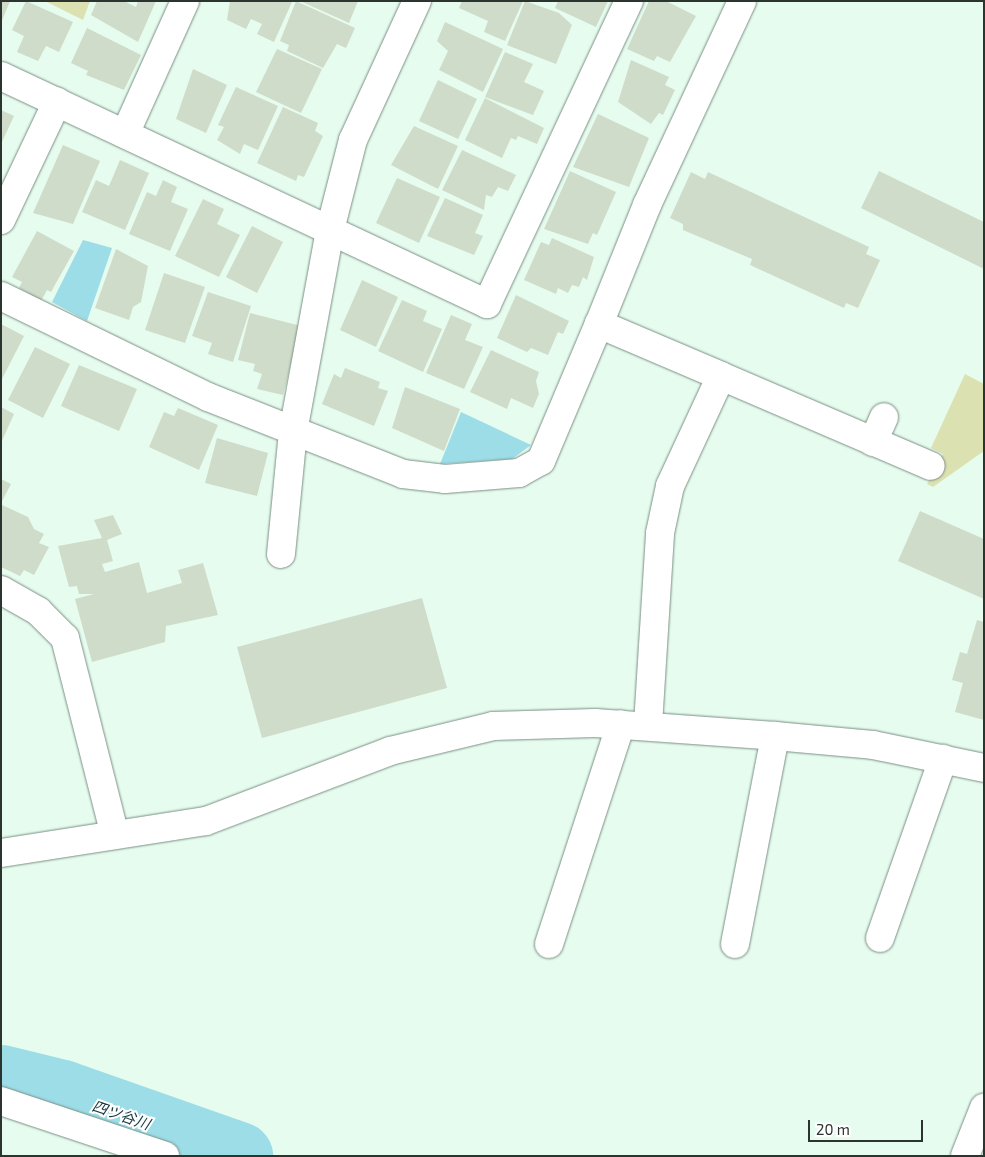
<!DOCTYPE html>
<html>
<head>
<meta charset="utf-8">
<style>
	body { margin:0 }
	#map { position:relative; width:985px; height:1157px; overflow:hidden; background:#e6fcef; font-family:"Exo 2","Noto Sans JP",sans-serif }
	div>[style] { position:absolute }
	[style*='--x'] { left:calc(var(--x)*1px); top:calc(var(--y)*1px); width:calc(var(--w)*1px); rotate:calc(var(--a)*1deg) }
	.green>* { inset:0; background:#dce1b1 }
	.water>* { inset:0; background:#9cdde8 }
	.river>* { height:69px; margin:-34.5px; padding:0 34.5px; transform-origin:34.5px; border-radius:34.5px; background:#9cdde8 }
	.building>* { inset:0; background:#cfdcca }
	.roads { filter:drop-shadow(0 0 1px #7b8f84) drop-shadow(0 0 1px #7b8f84) }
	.street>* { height:28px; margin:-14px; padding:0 14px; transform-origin:14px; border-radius:14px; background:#fff }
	span { translate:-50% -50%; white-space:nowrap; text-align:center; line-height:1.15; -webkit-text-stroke:4px #fff; paint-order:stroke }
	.water-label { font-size:15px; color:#17383d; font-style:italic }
	.frame { position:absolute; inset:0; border:2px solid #2c342f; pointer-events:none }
	.scale { position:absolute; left:808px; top:1120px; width:115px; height:22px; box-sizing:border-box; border:2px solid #2c342f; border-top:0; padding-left:6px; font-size:15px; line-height:18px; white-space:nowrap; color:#2c342f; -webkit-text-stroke:4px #fff; paint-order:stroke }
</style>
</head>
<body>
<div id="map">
	<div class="green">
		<div style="clip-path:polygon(45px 1px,90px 1px,83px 20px)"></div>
		<div style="clip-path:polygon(965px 374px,984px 384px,984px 451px,933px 487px,927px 484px,943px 454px,931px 448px)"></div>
	</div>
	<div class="water">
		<div style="clip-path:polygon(83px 240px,112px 248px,87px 321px,52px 302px)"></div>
		<div style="clip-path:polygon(461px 412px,531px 445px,512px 459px,440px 464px)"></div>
	</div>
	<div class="river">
		<div style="--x:1;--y:1079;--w:63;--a:13.8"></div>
		<div style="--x:62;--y:1094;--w:187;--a:19.4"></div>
	</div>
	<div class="building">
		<div style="clip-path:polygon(1px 1px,10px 1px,1px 23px)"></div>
		<div style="clip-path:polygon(26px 1px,73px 22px,59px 52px,46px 46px,38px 61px,17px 52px,24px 36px,12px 30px)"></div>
		<div style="clip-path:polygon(97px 1px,124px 1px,136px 7px,138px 1px,156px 1px,138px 42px,91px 15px)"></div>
		<div style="clip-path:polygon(230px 1px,290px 1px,292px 2px,274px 42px,257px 34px,262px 24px,251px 19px,246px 29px,227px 20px)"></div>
		<div style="clip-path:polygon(296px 1px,355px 28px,346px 48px,337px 44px,323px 68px,287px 51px,289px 45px,280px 41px)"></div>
		<div style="clip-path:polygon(300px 1px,358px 1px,349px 23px)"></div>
		<div style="clip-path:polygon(462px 1px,523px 1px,505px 41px,484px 32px,488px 21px,459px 8px)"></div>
		<div style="clip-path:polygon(525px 1px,559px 13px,572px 25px,556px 64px,507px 45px)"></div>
		<div style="clip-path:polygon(558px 1px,608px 1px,596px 27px,555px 8px)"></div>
		<div style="clip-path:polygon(649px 1px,666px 1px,696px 16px,670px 62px,657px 56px,654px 61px,627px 49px)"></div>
		<div style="clip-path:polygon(445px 22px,503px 49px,483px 92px,439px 70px,448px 51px,437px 41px)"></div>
		<div style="clip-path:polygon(87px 28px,141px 55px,124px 90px,86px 75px,88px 71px,71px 63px)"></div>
		<div style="clip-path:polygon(277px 49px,322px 69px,301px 113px,256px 92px)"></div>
		<div style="clip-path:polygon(505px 52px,533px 64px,524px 82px,544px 91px,533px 115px,485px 97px)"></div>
		<div style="clip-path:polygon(631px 60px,669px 77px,665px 85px,675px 90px,663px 115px,659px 113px,651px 124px,618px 102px)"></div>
		<div style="clip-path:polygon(193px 69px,227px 85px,206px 133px,176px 119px)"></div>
		<div style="clip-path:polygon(438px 80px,477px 99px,458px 139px,419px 121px)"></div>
		<div style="clip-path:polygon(236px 87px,278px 106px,258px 150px,244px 144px,240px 154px,217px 140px,224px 127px,218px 125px)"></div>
		<div style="clip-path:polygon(485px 98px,544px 128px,537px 144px,518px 136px,516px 140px,511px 138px,502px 158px,465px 140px)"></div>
		<div style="clip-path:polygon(283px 107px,318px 123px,315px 131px,323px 136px,304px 177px,298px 175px,296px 181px,257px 163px)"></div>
		<div style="clip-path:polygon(1px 110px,14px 116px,1px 144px)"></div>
		<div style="clip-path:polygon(598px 114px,649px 138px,629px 187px,573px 167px)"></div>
		<div style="clip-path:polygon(414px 126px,458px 146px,438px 189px,391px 165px)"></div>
		<div style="clip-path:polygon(63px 145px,100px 161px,73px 224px,33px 213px)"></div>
		<div style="clip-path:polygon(462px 150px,516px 175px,508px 191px,498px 187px,492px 197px,486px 195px,484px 210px,442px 190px)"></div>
		<div style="clip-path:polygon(120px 160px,149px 173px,125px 230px,82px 212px,96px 180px,109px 186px)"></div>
		<div style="clip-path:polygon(570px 171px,616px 192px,597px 235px,593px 233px,588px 244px,544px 229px)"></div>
		<div style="clip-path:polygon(879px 171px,984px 222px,984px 269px,861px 208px)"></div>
		<div style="clip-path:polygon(691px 172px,705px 179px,708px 172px,869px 247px,866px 254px,880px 260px,858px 308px,846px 303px,844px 308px,750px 265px,752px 259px,683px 230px,683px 224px,670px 218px)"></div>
		<div style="clip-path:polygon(397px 178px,440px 197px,419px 243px,376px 223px)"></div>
		<div style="clip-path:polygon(163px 180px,177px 187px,171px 202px,188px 209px,170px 251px,129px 234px,147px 192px,156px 196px)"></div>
		<div style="clip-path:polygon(445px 198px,483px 215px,475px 233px,483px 236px,474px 255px,427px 236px)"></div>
		<div style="clip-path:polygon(203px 199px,224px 209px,217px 224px,240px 235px,219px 277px,175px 256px)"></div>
		<div style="clip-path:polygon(252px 226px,283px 242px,257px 293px,226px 277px)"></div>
		<div style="clip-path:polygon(37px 231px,74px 251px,51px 292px,47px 290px,41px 301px,19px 288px,22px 282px,12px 277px)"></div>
		<div style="clip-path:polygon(552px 238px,594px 257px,587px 280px,583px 277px,579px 287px,572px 285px,568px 293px,558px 288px,556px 294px,524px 280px,541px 242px,549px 245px)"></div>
		<div style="clip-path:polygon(116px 249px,148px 266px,141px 302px,133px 307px,129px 320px,95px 308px)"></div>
		<div style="clip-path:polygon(164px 273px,205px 287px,185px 343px,145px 330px)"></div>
		<div style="clip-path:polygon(362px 280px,398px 297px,376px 347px,340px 330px)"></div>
		<div style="clip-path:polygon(208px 292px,251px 306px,233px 362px,208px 354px,212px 343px,192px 336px)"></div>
		<div style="clip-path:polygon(516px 295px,569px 321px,563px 334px,558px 332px,548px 355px,531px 348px,527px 352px,497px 338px)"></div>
		<div style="clip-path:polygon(402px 300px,427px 311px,423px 321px,442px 329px,423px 372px,378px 351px)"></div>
		<div style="clip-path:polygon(250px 313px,301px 326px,283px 395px,257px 389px,262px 374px,253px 371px,255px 364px,238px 360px)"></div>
		<div style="clip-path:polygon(451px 315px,472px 324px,465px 340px,483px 347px,464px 389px,426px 373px)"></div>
		<div style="clip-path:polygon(1px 324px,24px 336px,1px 381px)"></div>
		<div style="clip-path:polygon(35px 347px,70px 364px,43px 418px,8px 400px)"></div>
		<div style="clip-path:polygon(491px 350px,539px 372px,536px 381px,539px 394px,533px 408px,511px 398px,507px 409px,470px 392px)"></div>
		<div style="clip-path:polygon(79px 365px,137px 389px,119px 431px,61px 406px)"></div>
		<div style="clip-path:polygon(345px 368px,380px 382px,378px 388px,388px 391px,374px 426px,322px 404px,334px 374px,341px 378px)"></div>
		<div style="clip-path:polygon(405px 387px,460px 409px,444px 451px,392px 428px)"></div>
		<div style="clip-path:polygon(1px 407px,14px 414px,1px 443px)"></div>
		<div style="clip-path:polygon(178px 408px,218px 425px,199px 470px,149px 447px,164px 412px,174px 416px)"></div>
		<div style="clip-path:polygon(217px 438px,268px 453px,257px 496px,205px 483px)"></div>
		<div style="clip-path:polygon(1px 479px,11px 484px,1px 503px)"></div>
		<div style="clip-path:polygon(2px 505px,28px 517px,34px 529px,44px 534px,39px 543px,49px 547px,34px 575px,24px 570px,20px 576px,1px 567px)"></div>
		<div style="clip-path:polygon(920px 511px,984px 539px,984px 599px,898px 561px)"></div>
		<div style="clip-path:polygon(113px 515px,122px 534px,107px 540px,113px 561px,102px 564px,105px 572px,139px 562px,147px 593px,182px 583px,178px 570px,203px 563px,218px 615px,166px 626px,165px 642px,92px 662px,75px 599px,94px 594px,79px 594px,77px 586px,69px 587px,58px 546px,102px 538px,94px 520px)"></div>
		<div style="clip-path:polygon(422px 598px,447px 688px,262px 738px,237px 647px)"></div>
		<div style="clip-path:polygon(977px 620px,984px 622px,984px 720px,955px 712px,963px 683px,952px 680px,960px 652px,967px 654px)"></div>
	</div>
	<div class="roads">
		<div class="street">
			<div style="--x:1;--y:76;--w:537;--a:25.13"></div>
			<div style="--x:487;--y:304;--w:335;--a:-64.9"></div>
			<div style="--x:125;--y:134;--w:146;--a:-65.7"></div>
			<div style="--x:1;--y:220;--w:131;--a:-64.6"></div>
			<div style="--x:1;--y:296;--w:230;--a:26"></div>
			<div style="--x:208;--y:397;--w:210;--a:21.5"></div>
			<div style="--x:403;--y:474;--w:42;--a:6.8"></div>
			<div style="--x:445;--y:479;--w:74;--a:-4.6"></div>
			<div style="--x:519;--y:473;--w:25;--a:-29"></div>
			<div style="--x:541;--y:461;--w:149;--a:-67.1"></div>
			<div style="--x:721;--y:376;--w:133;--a:-156.9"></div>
			<div style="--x:599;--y:324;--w:128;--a:-68"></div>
			<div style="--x:647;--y:205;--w:225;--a:-65"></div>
			<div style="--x:873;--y:442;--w:27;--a:-66"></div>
			<div style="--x:281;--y:554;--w:123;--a:-84.4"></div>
			<div style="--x:293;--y:432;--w:205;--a:-79.6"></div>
			<div style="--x:330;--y:230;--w:93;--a:-75.7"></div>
			<div style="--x:353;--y:140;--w:153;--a:-65.3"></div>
			<div style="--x:1;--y:590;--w:43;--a:29.6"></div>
			<div style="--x:38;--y:611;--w:38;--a:45"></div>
			<div style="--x:65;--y:638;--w:203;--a:75.8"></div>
			<div style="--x:648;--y:725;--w:192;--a:-86.4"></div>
			<div style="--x:660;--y:533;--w:48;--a:-78"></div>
			<div style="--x:670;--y:486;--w:121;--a:-65.1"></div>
			<div style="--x:721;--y:376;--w:228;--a:23.2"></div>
			<div style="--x:1;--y:853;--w:207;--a:-8.9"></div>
			<div style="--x:206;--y:821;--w:197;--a:-20.8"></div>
			<div style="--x:390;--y:751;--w:106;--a:-13.6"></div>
			<div style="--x:493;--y:726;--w:102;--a:-1.7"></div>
			<div style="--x:595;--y:723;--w:180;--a:4.1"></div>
			<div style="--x:775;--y:736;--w:98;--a:5.2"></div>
			<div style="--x:873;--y:745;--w:113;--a:11.7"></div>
			<div style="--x:880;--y:938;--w:190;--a:-70.6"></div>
			<div style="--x:549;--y:944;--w:231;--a:-71.9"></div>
			<div style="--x:735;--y:944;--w:212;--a:-79.1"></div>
			<div style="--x:1;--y:1101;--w:173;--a:18.5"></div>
			<div style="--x:965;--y:1156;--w:52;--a:-68.4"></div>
		</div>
	</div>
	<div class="water-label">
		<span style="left:121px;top:1115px;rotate:19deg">四ツ谷川</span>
	</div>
	<div class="frame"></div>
	<div class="scale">20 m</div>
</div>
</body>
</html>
